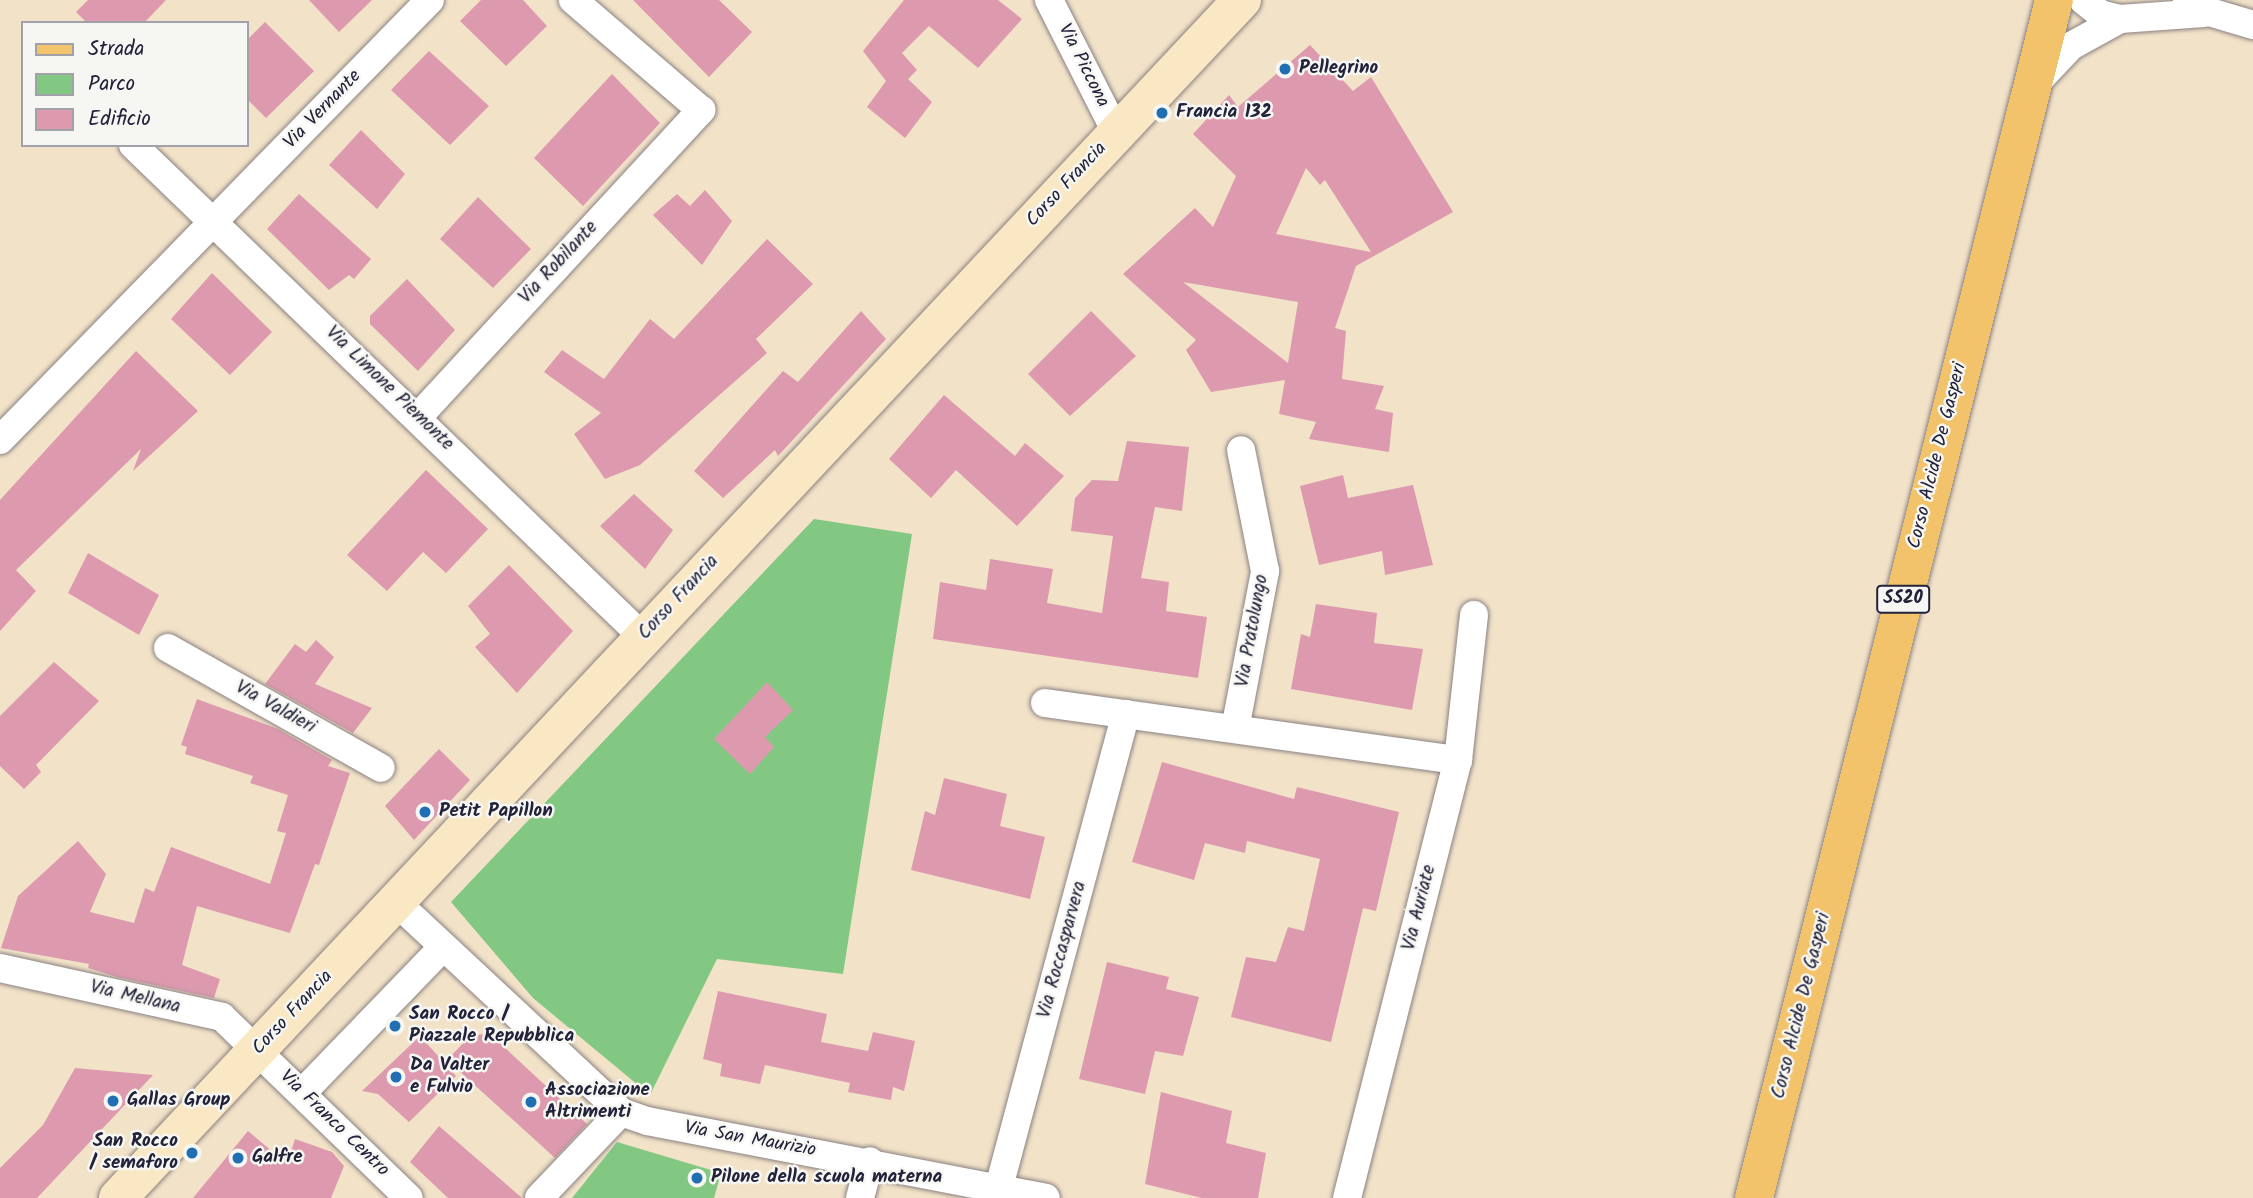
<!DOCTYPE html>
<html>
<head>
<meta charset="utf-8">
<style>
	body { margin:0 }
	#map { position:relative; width:2253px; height:1198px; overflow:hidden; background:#f2e2c8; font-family:Kalam,sans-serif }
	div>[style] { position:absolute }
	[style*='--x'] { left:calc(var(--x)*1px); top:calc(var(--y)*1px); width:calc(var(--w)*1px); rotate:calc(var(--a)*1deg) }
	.green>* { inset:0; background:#82c883 }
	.building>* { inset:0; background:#dd9aae }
	.roads { filter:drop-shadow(0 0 2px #8a8282) drop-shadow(0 0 2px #8a8282) }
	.street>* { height:28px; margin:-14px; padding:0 14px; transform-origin:14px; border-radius:14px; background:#fff }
	.secondary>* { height:38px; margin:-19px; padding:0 19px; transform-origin:19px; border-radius:19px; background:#fae7c3 }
	.primary>* { height:38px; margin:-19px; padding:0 19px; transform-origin:19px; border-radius:19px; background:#f2c36a }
	.dots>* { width:19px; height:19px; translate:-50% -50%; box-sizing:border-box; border:4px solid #f6f6f2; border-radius:50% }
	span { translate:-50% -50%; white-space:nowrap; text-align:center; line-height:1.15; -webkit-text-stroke:5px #f6f6f2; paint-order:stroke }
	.shield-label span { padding:2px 5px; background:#f6f6f2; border:2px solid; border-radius:5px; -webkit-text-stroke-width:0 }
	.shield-label { font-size:18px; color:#22223b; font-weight:700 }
	.street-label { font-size:19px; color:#22223b }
	.poi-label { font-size:19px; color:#22223b; font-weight:700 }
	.left { translate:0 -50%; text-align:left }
	.right { translate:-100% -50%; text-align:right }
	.legend { position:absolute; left:21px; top:21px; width:228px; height:126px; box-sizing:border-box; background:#f6f6f2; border:2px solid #a1a1a9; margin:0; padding:9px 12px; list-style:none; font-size:21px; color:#22223b }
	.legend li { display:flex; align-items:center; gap:14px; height:35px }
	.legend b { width:35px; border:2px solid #a1a1a9 }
</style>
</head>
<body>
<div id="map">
	<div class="green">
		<div style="clip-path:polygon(814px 519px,912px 534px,843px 974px,717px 959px,650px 1095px,533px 998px,451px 902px)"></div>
		<div style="clip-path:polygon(617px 1142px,721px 1173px,714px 1198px,572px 1198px)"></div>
	</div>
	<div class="building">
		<div style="clip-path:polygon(88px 0,166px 0,144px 23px,87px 23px,76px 12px)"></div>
		<div style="clip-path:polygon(309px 0,372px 0,339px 32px)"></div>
		<div style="clip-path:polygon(481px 0,523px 0,547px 26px,506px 66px,460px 21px)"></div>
		<div style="clip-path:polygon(633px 0,719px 0,752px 32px,709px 77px)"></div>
		<div style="clip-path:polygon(904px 0,998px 0,1022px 19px,978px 68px,929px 26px,902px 53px,917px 70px,908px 79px,932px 102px,905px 138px,867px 107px,886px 81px,863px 51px)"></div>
		<div style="clip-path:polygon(265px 22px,314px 71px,266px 118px,247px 99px,247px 40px)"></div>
		<div style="clip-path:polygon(evenodd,1310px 45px,1353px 91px,1371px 77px,1453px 212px,1356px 266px,1335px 328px,1346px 331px,1342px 379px,1384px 386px,1375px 409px,1393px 413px,1389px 452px,1309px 439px,1316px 422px,1279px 414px,1285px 380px,1211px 392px,1186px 350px,1196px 340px,1123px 274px,1195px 208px,1213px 227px,1236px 176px,1193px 134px,1229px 95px,1238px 107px,1310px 45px,1306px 168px,1320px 185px,1325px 180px,1371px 252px,1276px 234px,1306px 168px,1310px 45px,1183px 282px,1298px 302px,1288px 363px,1183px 282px)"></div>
		<div style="clip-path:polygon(429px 51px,489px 106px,450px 145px,391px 90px)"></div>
		<div style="clip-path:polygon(612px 74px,660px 123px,583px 206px,534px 158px)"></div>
		<div style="clip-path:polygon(361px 130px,405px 174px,377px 209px,329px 165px)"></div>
		<div style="clip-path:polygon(705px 190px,732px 221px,702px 265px,653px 215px,677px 194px,690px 206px)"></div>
		<div style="clip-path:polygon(299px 194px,371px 259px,354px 279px,349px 275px,329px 290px,267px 229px)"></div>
		<div style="clip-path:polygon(478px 197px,531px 249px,493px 288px,440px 239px)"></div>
		<div style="clip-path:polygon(767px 239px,813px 284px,756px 339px,767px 353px,640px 465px,605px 479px,574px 434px,601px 413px,544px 372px,562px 350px,604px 379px,650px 319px,674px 339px)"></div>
		<div style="clip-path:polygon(212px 273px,272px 332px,230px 375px,171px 319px)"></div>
		<div style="clip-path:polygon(407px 279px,455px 330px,418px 371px,370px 324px,370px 316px)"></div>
		<div style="clip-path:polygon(861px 311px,886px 339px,778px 456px,775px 450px,723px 498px,694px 471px,783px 371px,798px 382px)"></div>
		<div style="clip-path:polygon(1091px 311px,1136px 356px,1070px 416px,1028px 374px)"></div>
		<div style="clip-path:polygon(136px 351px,198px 411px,133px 471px,141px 449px,16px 570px,36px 591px,0 631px,0 500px)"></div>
		<div style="clip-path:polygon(944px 395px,1015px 456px,1025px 443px,1064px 476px,1017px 526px,956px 470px,931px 498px,889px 459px)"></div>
		<div style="clip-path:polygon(1127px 441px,1189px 447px,1182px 511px,1155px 507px,1141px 578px,1169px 582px,1166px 611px,1207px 617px,1198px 678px,933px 639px,940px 582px,986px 590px,990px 559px,1053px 569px,1047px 603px,1102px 613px,1113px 536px,1071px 531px,1075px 498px,1092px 480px,1118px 481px)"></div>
		<div style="clip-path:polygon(426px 470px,488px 529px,446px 573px,423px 552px,387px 591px,347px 555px)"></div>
		<div style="clip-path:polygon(1343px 475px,1348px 498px,1413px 485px,1433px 565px,1385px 575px,1382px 551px,1319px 565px,1300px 486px)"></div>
		<div style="clip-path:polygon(634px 494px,673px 530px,645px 569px,600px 526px)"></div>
		<div style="clip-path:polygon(88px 553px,159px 595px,139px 635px,68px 593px)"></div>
		<div style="clip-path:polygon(509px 565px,573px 631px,517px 693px,475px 647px,490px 634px,468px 606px)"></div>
		<div style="clip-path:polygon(1316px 604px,1377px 613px,1374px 643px,1423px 649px,1412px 710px,1291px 689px,1301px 634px,1310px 637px)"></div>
		<div style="clip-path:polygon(316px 640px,334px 657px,315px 684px,372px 708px,353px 733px,265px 684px,295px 644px,306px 652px)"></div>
		<div style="clip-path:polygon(54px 662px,99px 701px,36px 765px,41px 772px,24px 789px,0 766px,0 716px)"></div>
		<div style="clip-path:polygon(767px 682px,793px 710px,765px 737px,774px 747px,750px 774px,714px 739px)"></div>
		<div style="clip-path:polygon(197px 699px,278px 729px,332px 760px,328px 766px,350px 773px,319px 865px,315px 864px,290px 933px,197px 906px,182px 965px,220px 979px,214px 998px,117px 977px,88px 968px,89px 964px,1px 948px,18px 896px,78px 841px,106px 874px,90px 912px,134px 923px,145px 888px,154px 892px,171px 847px,270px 884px,286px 833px,277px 831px,288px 795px,250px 783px,253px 776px,185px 754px,187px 747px,181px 745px)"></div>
		<div style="clip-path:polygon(439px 749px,470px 780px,414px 840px,385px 806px)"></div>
		<div style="clip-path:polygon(1162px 762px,1294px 799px,1297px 787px,1399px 812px,1376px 911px,1363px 908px,1331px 1042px,1231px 1017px,1246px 957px,1276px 962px,1288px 927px,1304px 931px,1320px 859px,1247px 841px,1245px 853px,1205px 843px,1194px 880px,1132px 862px)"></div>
		<div style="clip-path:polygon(944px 778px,1007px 794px,1000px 826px,1045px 837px,1030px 899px,911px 870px,925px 811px,935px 815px)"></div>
		<div style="clip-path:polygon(1107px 962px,1169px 977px,1166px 989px,1199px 997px,1183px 1056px,1155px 1051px,1145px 1094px,1079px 1079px)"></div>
		<div style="clip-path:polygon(718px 991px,827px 1014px,821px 1042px,868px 1051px,873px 1032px,915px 1041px,904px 1091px,893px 1087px,891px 1100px,848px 1092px,850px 1083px,765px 1065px,760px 1084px,720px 1076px,722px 1064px,703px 1059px)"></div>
		<div style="clip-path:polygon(490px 1034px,587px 1124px,555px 1158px,447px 1060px,471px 1035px)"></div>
		<div style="clip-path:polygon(420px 1036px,456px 1076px,409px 1122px,378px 1094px,362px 1091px)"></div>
		<div style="clip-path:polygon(75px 1068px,153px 1075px,37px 1198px,0 1198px,0 1168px,43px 1125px)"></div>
		<div style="clip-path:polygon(1161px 1092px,1232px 1111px,1226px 1143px,1266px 1153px,1258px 1198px,1202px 1198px,1145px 1184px)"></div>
		<div style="clip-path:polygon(439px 1126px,522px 1198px,448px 1198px,410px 1162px)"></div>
		<div style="clip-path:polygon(248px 1131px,287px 1164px,295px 1139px,332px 1152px,344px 1166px,331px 1198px,193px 1198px)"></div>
	</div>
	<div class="roads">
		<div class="street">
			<div style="--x:1049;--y:0;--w:148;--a:63.1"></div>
			<div style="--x:2083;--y:0;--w:22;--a:39"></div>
			<div style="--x:2100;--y:14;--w:21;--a:14"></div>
			<div style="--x:2186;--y:5;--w:70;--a:16.6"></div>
			<div style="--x:2034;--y:85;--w:54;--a:-46.5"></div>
			<div style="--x:2071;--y:46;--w:56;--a:-28.9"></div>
			<div style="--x:2120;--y:19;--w:84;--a:-4.1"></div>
			<div style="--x:133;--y:145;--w:707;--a:43.97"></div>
			<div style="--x:418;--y:417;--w:418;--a:-47.3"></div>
			<div style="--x:701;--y:110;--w:169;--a:-139.3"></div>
			<div style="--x:0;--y:440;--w:615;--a:-45.66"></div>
			<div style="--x:168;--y:648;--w:244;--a:29.4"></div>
			<div style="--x:1045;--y:703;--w:417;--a:7.9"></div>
			<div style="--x:1235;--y:729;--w:161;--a:-79.2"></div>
			<div style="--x:1265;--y:571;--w:123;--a:-101.2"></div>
			<div style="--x:396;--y:902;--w:308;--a:43"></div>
			<div style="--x:621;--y:1112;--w:28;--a:19"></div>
			<div style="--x:647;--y:1121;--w:406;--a:10.9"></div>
			<div style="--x:0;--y:968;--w:227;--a:12.4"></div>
			<div style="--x:222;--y:1017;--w:260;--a:44.1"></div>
			<div style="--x:302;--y:1093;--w:203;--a:-46"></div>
			<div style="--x:999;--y:1187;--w:490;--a:-75"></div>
			<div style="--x:539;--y:1198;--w:119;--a:-46.4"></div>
			<div style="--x:860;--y:1198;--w:38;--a:-75"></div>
			<div style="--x:1347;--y:1198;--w:452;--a:-75.8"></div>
			<div style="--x:1458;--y:760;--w:146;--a:-83.7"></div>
		</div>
		<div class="secondary">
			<div style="--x:118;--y:1198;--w:1643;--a:-46.83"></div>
		</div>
		<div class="primary">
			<div style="--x:1754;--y:1198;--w:1235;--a:-75.94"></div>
		</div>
	</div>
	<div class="dots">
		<div style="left:1285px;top:69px;background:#1f6fb2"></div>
		<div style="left:1162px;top:113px;background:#1f6fb2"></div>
		<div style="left:425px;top:812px;background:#1f6fb2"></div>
		<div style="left:395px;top:1026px;background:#1f6fb2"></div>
		<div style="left:396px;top:1077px;background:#1f6fb2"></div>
		<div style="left:113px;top:1101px;background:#1f6fb2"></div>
		<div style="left:531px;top:1102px;background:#1f6fb2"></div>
		<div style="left:192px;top:1153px;background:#1f6fb2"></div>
		<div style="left:238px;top:1158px;background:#1f6fb2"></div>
		<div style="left:697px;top:1178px;background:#1f6fb2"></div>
	</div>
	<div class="shield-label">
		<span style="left:1903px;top:599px">SS20</span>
	</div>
	<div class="street-label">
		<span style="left:1083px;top:66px;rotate:63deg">Via Piccona</span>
		<span style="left:323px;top:110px;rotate:-46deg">Via Vernante</span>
		<span style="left:1067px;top:185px;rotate:-47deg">Corso Francia</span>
		<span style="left:559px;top:263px;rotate:-47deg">Via Robilante</span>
		<span style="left:389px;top:389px;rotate:44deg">Via Limone Piemonte</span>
		<span style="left:1938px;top:456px;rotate:-76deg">Corso Alcide De Gasperi</span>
		<span style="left:679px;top:598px;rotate:-47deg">Corso Francia</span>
		<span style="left:1253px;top:631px;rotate:-80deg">Via Pratolungo</span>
		<span style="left:275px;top:708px;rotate:29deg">Via Valdieri</span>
		<span style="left:1420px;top:908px;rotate:-76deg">Via Auriate</span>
		<span style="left:1063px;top:950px;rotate:-75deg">Via Roccasparvera</span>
		<span style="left:135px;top:998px;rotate:13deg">Via Mellana</span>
		<span style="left:1802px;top:1006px;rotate:-76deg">Corso Alcide De Gasperi</span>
		<span style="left:293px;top:1013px;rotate:-47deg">Corso Francia</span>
		<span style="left:334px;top:1124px;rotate:44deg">Via Franco Centro</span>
		<span style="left:750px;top:1140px;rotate:10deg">Via San Maurizio</span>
	</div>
	<div class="poi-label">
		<span class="left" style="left:1299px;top:69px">Pellegrino</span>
		<span class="left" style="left:1176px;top:113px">Francia 132</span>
		<span class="left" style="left:439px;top:812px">Petit Papillon</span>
		<span class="left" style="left:409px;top:1026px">San Rocco /<br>Piazzale Repubblica</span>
		<span class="left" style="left:410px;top:1077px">Da Valter<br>e Fulvio</span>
		<span class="left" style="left:545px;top:1102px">Associazione<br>Altrimenti</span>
		<span class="left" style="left:127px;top:1101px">Gallas Group</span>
		<span class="right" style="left:178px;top:1153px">San Rocco<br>/ semaforo</span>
		<span class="left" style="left:252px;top:1158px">Galfre</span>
		<span class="left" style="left:711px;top:1178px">Pilone della scuola materna</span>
	</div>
	<ul class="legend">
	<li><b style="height:9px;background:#f2c36a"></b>Strada</li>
	<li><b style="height:19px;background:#82c883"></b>Parco</li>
	<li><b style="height:19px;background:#dd9aae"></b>Edificio</li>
	</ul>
</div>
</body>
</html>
